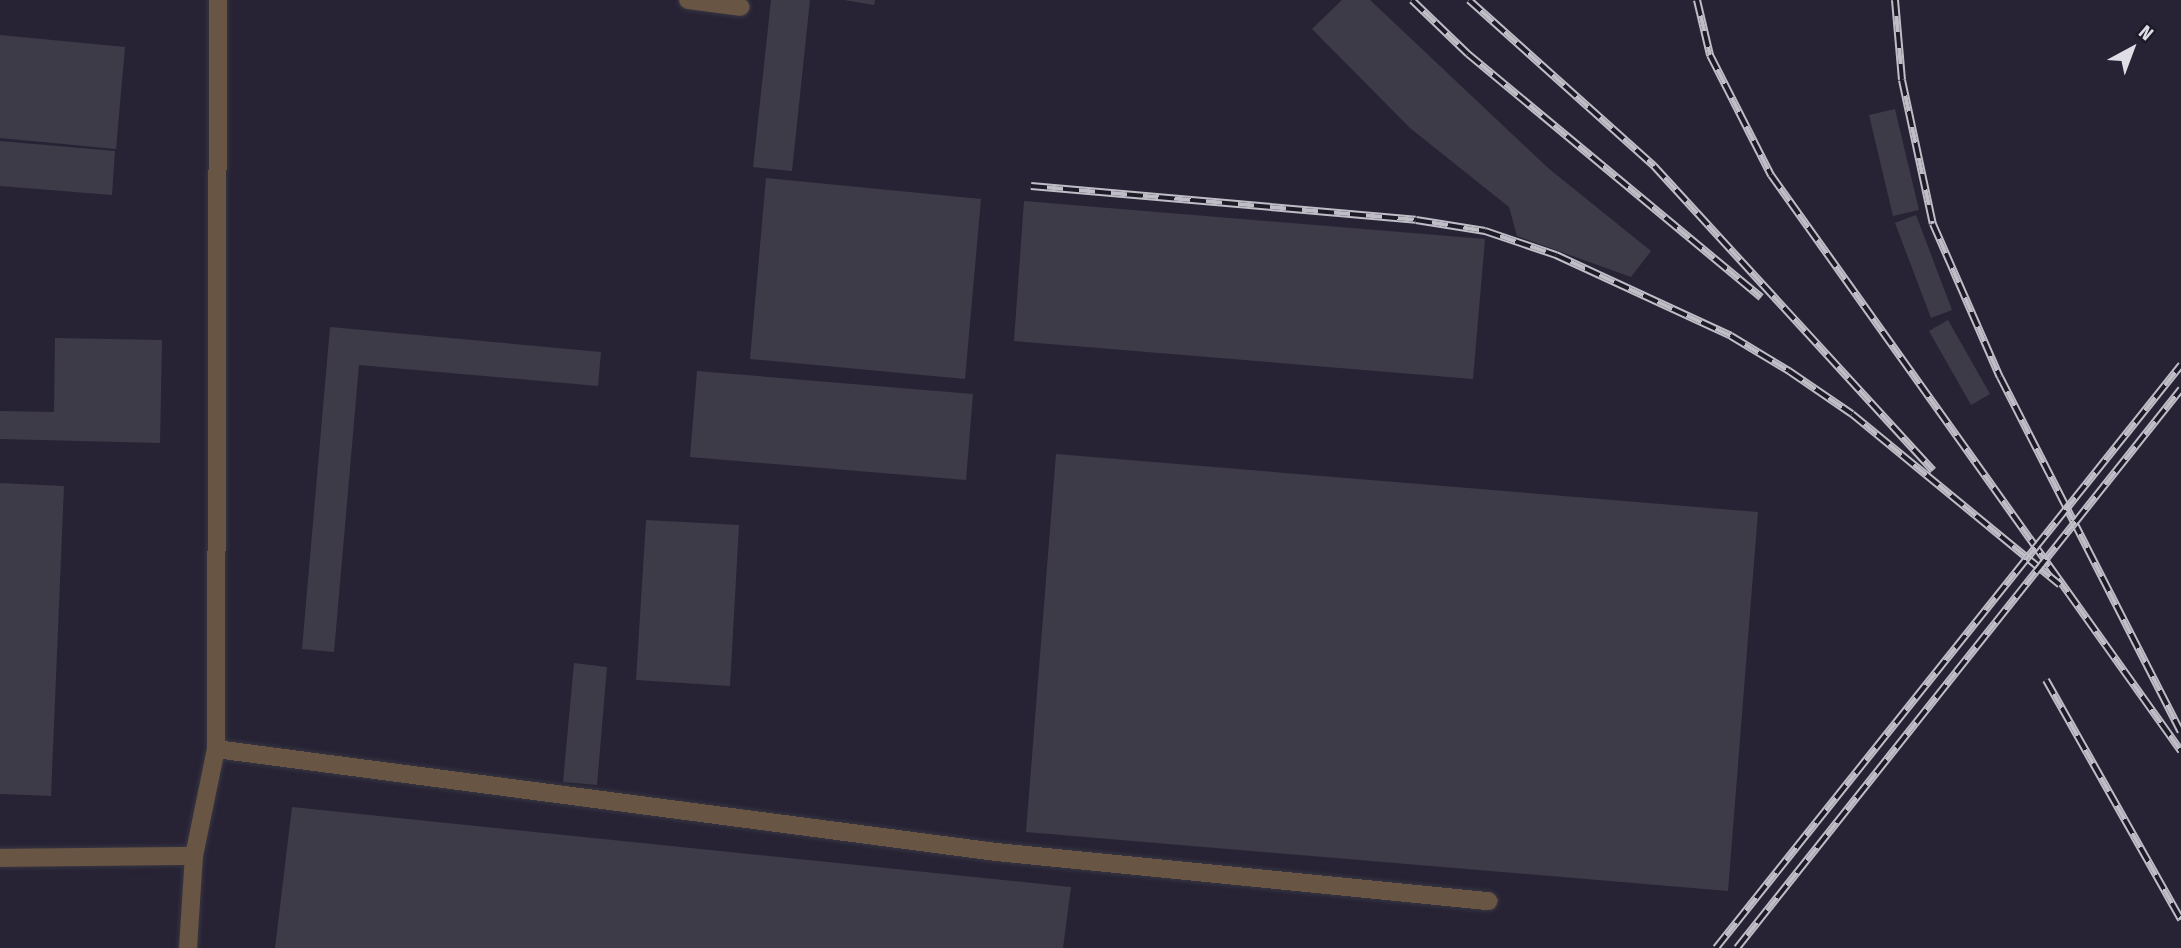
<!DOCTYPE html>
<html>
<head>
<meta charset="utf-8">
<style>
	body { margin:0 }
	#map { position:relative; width:2181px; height:948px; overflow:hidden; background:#1d1b27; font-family:"Fira Sans Condensed",sans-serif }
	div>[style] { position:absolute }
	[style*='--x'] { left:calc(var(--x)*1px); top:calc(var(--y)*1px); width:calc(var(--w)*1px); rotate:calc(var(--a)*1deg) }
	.built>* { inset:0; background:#272335 }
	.building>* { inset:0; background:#3d3b48 }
	.roads { filter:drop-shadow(0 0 2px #383642) drop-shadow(0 0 2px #383642) }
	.lane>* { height:18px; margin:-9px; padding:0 9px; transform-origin:9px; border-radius:9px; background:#695543 }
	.street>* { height:18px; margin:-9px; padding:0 9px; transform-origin:9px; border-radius:9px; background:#695543 }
	.rail>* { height:8px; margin-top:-4px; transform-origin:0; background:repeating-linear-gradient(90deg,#1d1b27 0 16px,#bfbdc6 0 32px); box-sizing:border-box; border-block:2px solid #bfbdc6 }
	span { translate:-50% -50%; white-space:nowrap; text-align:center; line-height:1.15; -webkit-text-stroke:5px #1d1b27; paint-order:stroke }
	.north { position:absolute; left:2097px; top:14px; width:70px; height:70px; -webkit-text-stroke:5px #1d1b27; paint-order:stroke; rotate:41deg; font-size:19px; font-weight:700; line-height:28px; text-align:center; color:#dfdee6 }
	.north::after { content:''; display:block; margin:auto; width:24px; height:32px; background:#dfdee6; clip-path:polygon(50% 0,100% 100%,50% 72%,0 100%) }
</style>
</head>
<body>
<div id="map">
	<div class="built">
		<div style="clip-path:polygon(0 0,2181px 0,2181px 948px,0 948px)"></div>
	</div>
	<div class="building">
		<div style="clip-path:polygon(771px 0,810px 0,792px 171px,753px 167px)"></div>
		<div style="clip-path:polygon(844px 0,875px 0,874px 5px)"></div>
		<div style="clip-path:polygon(1342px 0,1370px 0,1548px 168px,1651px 251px,1631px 277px,1517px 236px,1509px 207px,1410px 128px,1312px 29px)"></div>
		<div style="clip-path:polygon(0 35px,125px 47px,116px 149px,0 138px)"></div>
		<div style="clip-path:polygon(1895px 109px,1919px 210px,1893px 216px,1869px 115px)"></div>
		<div style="clip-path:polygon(0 141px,115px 151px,112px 195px,0 186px)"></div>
		<div style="clip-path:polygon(766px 178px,981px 199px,965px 379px,750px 359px)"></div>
		<div style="clip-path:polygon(1024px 201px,1485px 239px,1473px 379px,1014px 341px)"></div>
		<div style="clip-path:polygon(1916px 215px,1952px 310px,1931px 318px,1895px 223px)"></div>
		<div style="clip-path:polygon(1948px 320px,1990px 394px,1971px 405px,1929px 331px)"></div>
		<div style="clip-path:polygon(330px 327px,601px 352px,598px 386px,359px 365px,334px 652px,302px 649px)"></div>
		<div style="clip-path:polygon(55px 338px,162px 340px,160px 443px,0 439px,0 411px,54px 412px)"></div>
		<div style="clip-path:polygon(697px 371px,973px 394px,966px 480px,690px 457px)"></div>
		<div style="clip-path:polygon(1056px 454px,1758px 512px,1728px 891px,1026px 832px)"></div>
		<div style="clip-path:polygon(0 483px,64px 486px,51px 796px,0 794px)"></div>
		<div style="clip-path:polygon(646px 520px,739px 525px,730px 686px,636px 680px)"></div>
		<div style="clip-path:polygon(574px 663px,607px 667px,597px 785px,563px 782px)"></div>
		<div style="clip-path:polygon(292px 807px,1071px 887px,1063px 948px,275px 948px)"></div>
	</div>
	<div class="roads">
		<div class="lane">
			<div style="--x:688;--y:0;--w:53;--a:7.5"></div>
			<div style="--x:216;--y:749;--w:787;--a:7.52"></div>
			<div style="--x:996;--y:852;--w:495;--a:5.7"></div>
			<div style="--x:0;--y:858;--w:194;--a:-0.6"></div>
		</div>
		<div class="street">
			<div style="--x:188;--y:948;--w:92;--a:-86.3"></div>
			<div style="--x:194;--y:856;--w:109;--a:-78.4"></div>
			<div style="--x:216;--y:749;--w:749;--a:-89.85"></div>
		</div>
	</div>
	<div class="rail">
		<div style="--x:1412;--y:0;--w:78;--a:44"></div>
		<div style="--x:1468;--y:54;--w:381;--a:39.7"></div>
		<div style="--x:1469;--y:0;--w:249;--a:41.9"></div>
		<div style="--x:1654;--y:166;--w:413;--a:47.5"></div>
		<div style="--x:1697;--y:0;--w:57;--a:76.7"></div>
		<div style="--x:1710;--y:55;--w:135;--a:63.1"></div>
		<div style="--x:1771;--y:175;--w:707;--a:54.56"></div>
		<div style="--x:1895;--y:0;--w:80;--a:85"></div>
		<div style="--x:1902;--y:80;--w:147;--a:77.9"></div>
		<div style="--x:1933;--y:224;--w:167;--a:66.4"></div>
		<div style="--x:2000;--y:377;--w:398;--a:63"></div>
		<div style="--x:1031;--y:186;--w:386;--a:5"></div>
		<div style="--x:1416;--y:220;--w:70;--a:9.1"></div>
		<div style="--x:1485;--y:231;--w:75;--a:18.7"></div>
		<div style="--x:1556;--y:255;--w:193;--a:24.8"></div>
		<div style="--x:1731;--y:336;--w:68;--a:31.1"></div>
		<div style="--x:1789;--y:371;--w:76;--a:34.3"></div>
		<div style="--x:1852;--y:414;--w:269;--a:39.4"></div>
		<div style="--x:2046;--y:680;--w:275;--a:60.6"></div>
		<div style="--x:1716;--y:948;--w:746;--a:-51.42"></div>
		<div style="--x:1737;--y:948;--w:714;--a:-51.54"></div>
	</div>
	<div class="north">N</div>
</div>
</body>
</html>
